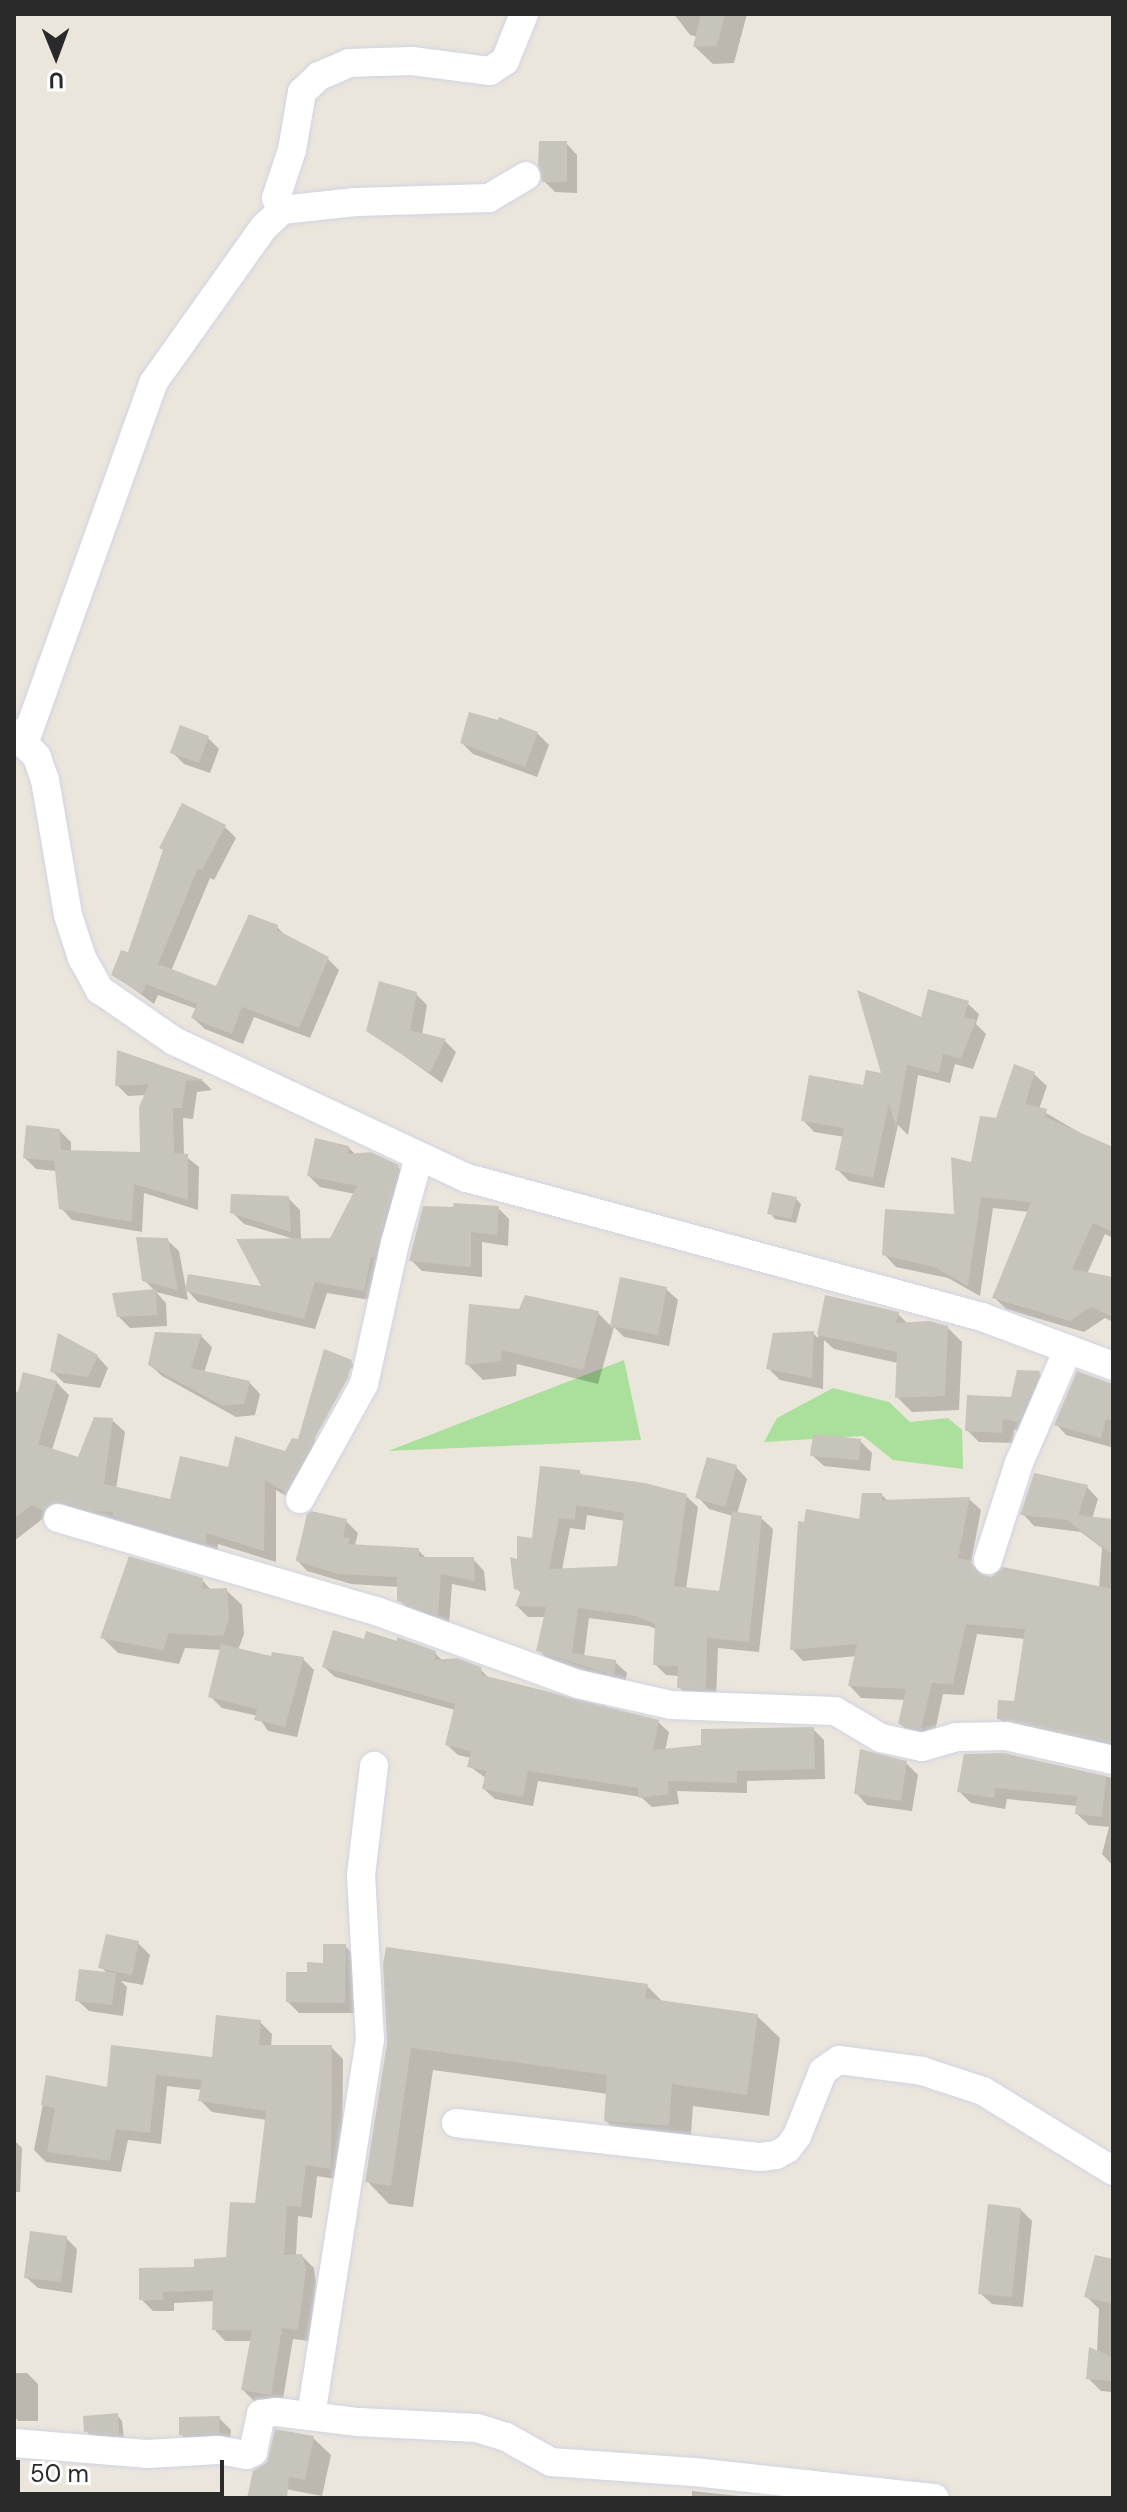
<!DOCTYPE html>
<html>
<head>
<meta charset="utf-8">
<style>
	body { margin:0 }
	#map { position:relative; width:1127px; height:2512px; overflow:hidden; background:#ebe6dc; font-family:"DM Sans",sans-serif }
	div>[style] { position:absolute }
	[style*='--x'] { left:calc(var(--x)*1px); top:calc(var(--y)*1px); width:calc(var(--w)*1px); rotate:calc(var(--a)*1deg) }
	.green>* { inset:0; background:#abdf9c }
	.shadow>* { inset:0; background:#0003 }
	.building>* { inset:0; background:#c7c4bb }
	.roads { filter:drop-shadow(0 0 2px #d2d3e2) drop-shadow(0 0 2px #d2d3e2) }
	.minor>* { height:28px; margin:-14px; padding:0 14px; transform-origin:14px; border-radius:14px; background:#fff }
	span { translate:-50% -50%; white-space:nowrap; text-align:center; line-height:1.15; -webkit-text-stroke:7px #fff; paint-order:stroke }
	.frame { position:absolute; inset:0; border:16px solid #2a2a2a; pointer-events:none }
	.north { position:absolute; left:16px; top:16px; width:80px; height:80px; -webkit-text-stroke:6px #fff; paint-order:stroke; rotate:179deg; font-size:22px; font-weight:700; line-height:32px; text-align:center; color:#2a2a2a }
	.north::after { content:''; display:block; margin:auto; width:28px; height:36px; background:#2a2a2a; clip-path:polygon(50% 0,100% 100%,50% 72%,0 100%) }
	.scale { position:absolute; left:16px; top:2460px; width:208px; height:36px; box-sizing:border-box; border:4px solid #2a2a2a; border-top:0; padding-left:10px; font-size:24px; line-height:28px; white-space:nowrap; color:#2a2a2a; -webkit-text-stroke:6px #fff; paint-order:stroke }
</style>
</head>
<body>
<div id="map">
	<div class="green">
		<div style="clip-path:polygon(624px 1360px,641px 1440px,388px 1451px)"></div>
		<div style="clip-path:polygon(833px 1388px,889px 1402px,910px 1422px,948px 1418px,962px 1430px,963px 1469px,893px 1460px,863px 1436px,764px 1442px,777px 1418px)"></div>
	</div>
	<div class="shadow">
		<div style="clip-path:polygon(674px 14px,747px 14px,734px 63px,713px 64px,695px 47px,698px 37px,690px 35px)"></div>
		<div style="clip-path:polygon(566px 143px,577px 155px,577px 193px,555px 192px,544px 181px)"></div>
		<div style="clip-path:polygon(537px 733px,549px 745px,537px 777px,473px 754px,462px 743px)"></div>
		<div style="clip-path:polygon(208px 738px,219px 749px,210px 773px,184px 764px,172px 752px)"></div>
		<div style="clip-path:polygon(225px 827px,236px 838px,214px 880px,210px 878px,171px 971px,217px 988px,277px 927px,289px 939px,328px 959px,339px 970px,310px 1038px,254px 1017px,243px 1044px,205px 1029px,193px 1018px,197px 1009px,158px 995px,154px 1004px,113px 974px)"></div>
		<div style="clip-path:polygon(416px 994px,427px 1005px,422px 1035px,445px 1041px,456px 1052px,442px 1083px,368px 1030px)"></div>
		<div style="clip-path:polygon(967px 1003px,979px 1014px,976px 1024px,986px 1034px,973px 1069px,955px 1064px,950px 1083px,918px 1075px,908px 1135px,898px 1125px,884px 1188px,849px 1181px,837px 1169px,845px 1137px,814px 1132px,803px 1120px,884px 1075px,922px 1020px)"></div>
		<div style="clip-path:polygon(119px 1053px,203px 1081px,212px 1090px,197px 1092px,193px 1119px,183px 1118px,184px 1155px,199px 1167px,198px 1210px,144px 1193px,142px 1232px,72px 1220px,61px 1208px,57px 1171px,36px 1169px,25px 1158px,60px 1131px,71px 1142px,71px 1152px,142px 1154px,147px 1095px,128px 1096px,117px 1085px)"></div>
		<div style="clip-path:polygon(1034px 1074px,1047px 1086px,1039px 1109px,1113px 1152px,1113px 1238px,1105px 1234px,1087px 1274px,1113px 1279px,1113px 1322px,1105px 1318px,1084px 1332px,1006px 1309px,994px 1297px,1029px 1212px,993px 1208px,980px 1296px,948px 1278px,896px 1267px,884px 1254px,956px 1216px,973px 1165px,997px 1120px)"></div>
		<div style="clip-path:polygon(348px 1147px,356px 1155px,398px 1167px,410px 1178px,376px 1301px,327px 1293px,315px 1329px,198px 1302px,187px 1290px,265px 1288px,294px 1239px,244px 1224px,232px 1212px,288px 1198px,300px 1210px,301px 1240px,331px 1240px,355px 1194px,320px 1187px,309px 1176px)"></div>
		<div style="clip-path:polygon(796px 1199px,801px 1204px,796px 1223px,775px 1219px,770px 1213px)"></div>
		<div style="clip-path:polygon(498px 1208px,509px 1219px,508px 1246px,482px 1242px,482px 1277px,422px 1271px,411px 1260px)"></div>
		<div style="clip-path:polygon(167px 1240px,179px 1251px,188px 1300px,156px 1292px,166px 1303px,167px 1326px,130px 1328px,118px 1316px,155px 1291px,144px 1280px)"></div>
		<div style="clip-path:polygon(622px 1280px,666px 1289px,678px 1300px,669px 1346px,624px 1337px,614px 1327px,598px 1384px,517px 1364px,516px 1376px,483px 1380px,467px 1364px,520px 1311px,598px 1313px,612px 1327px)"></div>
		<div style="clip-path:polygon(827px 1298px,898px 1314px,908px 1324px,947px 1327px,962px 1342px,959px 1410px,912px 1412px,897px 1397px,898px 1363px,834px 1349px,824px 1340px,823px 1389px,780px 1380px,769px 1369px,813px 1333px,818px 1338px)"></div>
		<div style="clip-path:polygon(201px 1336px,212px 1347px,204px 1373px,249px 1382px,260px 1394px,255px 1415px,236px 1417px,162px 1376px,150px 1365px)"></div>
		<div style="clip-path:polygon(97px 1356px,108px 1368px,100px 1388px,64px 1383px,52px 1371px)"></div>
		<div style="clip-path:polygon(evenodd,351px 1362px,363px 1374px,298px 1503px,276px 1490px,276px 1562px,218px 1544px,217px 1554px,45px 1517px,14px 1541px,14px 1418px,56px 1382px,69px 1395px,52px 1450px,79px 1460px,112px 1420px,125px 1432px,116px 1489px,171px 1501px,229px 1469px,286px 1453px,299px 1442px,351px 1362px,351px 1368px,355px 1370px,315px 1442px,315px 1434px,351px 1368px)"></div>
		<div style="clip-path:polygon(1019px 1372px,1039px 1373px,1050px 1384px,1030px 1433px,1014px 1430px,1013px 1443px,979px 1442px,967px 1430px,1013px 1399px)"></div>
		<div style="clip-path:polygon(1113px 1386px,1111px 1447px,1066px 1435px,1056px 1424px)"></div>
		<div style="clip-path:polygon(860px 1441px,872px 1453px,870px 1471px,824px 1466px,812px 1455px)"></div>
		<div style="clip-path:polygon(evenodd,736px 1467px,747px 1479px,737px 1514px,761px 1518px,773px 1529px,759px 1652px,718px 1648px,716px 1700px,690px 1699px,679px 1687px,679px 1676px,666px 1675px,655px 1664px,656px 1629px,649px 1626px,589px 1618px,584px 1657px,615px 1662px,627px 1673px,625px 1685px,550px 1662px,539px 1650px,546px 1617px,528px 1617px,517px 1606px,522px 1594px,516px 1588px,519px 1561px,579px 1472px,584px 1476px,686px 1496px,698px 1507px,686px 1589px,721px 1593px,733px 1516px,709px 1509px,698px 1497px,736px 1467px,587px 1515px,625px 1521px,619px 1568px,562px 1570px,570px 1528px,585px 1530px,587px 1515px)"></div>
		<div style="clip-path:polygon(1087px 1487px,1098px 1499px,1092px 1519px,1113px 1521px,1113px 1751px,1011px 1730px,999px 1718px,1016px 1703px,1026px 1639px,977px 1634px,964px 1695px,943px 1694px,933px 1740px,912px 1735px,900px 1724px,906px 1700px,861px 1698px,850px 1686px,857px 1656px,803px 1661px,792px 1649px,861px 1521px,882px 1495px,889px 1502px,969px 1499px,981px 1510px,971px 1563px,983px 1576px,1099px 1588px,1102px 1548px,1081px 1532px,1034px 1526px,1023px 1514px)"></div>
		<div style="clip-path:polygon(309px 1515px,346px 1521px,358px 1533px,355px 1545px,418px 1550px,427px 1559px,473px 1559px,484px 1571px,486px 1591px,452px 1584px,449px 1625px,411px 1612px,399px 1600px,399px 1587px,351px 1584px,307px 1571px,296px 1559px)"></div>
		<div style="clip-path:polygon(202px 1580px,212px 1591px,226px 1590px,242px 1605px,244px 1634px,238px 1650px,272px 1658px,303px 1659px,314px 1670px,297px 1737px,268px 1731px,258px 1716px,222px 1708px,211px 1697px,222px 1650px,185px 1648px,179px 1664px,118px 1653px,102px 1637px)"></div>
		<div style="clip-path:polygon(365px 1642px,434px 1652px,443px 1661px,480px 1669px,490px 1679px,658px 1722px,669px 1732px,665px 1751px,813px 1729px,824px 1740px,825px 1779px,747px 1781px,747px 1793px,677px 1791px,679px 1804px,652px 1807px,641px 1797px,538px 1781px,533px 1806px,495px 1799px,484px 1789px,486px 1778px,469px 1766px,471px 1758px,458px 1755px,447px 1745px,455px 1710px,335px 1677px,324px 1667px)"></div>
		<div style="clip-path:polygon(1004px 1755px,1113px 1778px,1113px 1866px,1102px 1854px,1109px 1827px,1089px 1825px,1077px 1814px,1078px 1806px,1007px 1799px,1005px 1809px,971px 1803px,959px 1791px)"></div>
		<div style="clip-path:polygon(906px 1763px,918px 1775px,912px 1811px,867px 1805px,856px 1793px)"></div>
		<div style="clip-path:polygon(138px 1943px,150px 1955px,143px 1985px,121px 1981px,127px 1987px,123px 2016px,89px 2011px,77px 2000px,108px 1974px,101px 1967px)"></div>
		<div style="clip-path:polygon(345px 1946px,357px 1958px,356px 2013px,299px 2013px,288px 2002px,309px 1974px)"></div>
		<div style="clip-path:polygon(647px 1986px,664px 2003px,757px 2016px,780px 2038px,769px 2116px,693px 2106px,690px 2147px,628px 2143px,606px 2121px,608px 2094px,433px 2070px,413px 2207px,389px 2204px,367px 2181px,389px 2043px)"></div>
		<div style="clip-path:polygon(260px 2022px,272px 2034px,271px 2047px,331px 2047px,343px 2059px,342px 2180px,317px 2176px,312px 2218px,298px 2216px,296px 2256px,302px 2256px,314px 2268px,316px 2283px,309px 2341px,293px 2339px,282px 2405px,255px 2402px,243px 2390px,252px 2341px,225px 2341px,214px 2329px,214px 2301px,174px 2303px,174px 2311px,153px 2311px,141px 2299px,227px 2259px,256px 2206px,267px 2120px,212px 2112px,201px 2101px,202px 2090px,167px 2086px,161px 2144px,128px 2140px,121px 2172px,46px 2162px,34px 2150px,48px 2078px,109px 2089px,113px 2047px,213px 2059px)"></div>
		<div style="clip-path:polygon(14px 2140px,22px 2148px,20px 2192px,14px 2192px)"></div>
		<div style="clip-path:polygon(1021px 2210px,1032px 2221px,1023px 2307px,992px 2304px,980px 2293px)"></div>
		<div style="clip-path:polygon(66px 2238px,77px 2249px,72px 2293px,38px 2288px,26px 2277px)"></div>
		<div style="clip-path:polygon(1113px 2261px,1113px 2397px,1112px 2392px,1101px 2391px,1088px 2378px,1097px 2353px,1099px 2309px,1086px 2296px)"></div>
		<div style="clip-path:polygon(14px 2373px,27px 2373px,38px 2384px,38px 2421px,18px 2421px,14px 2416px)"></div>
		<div style="clip-path:polygon(117px 2415px,122px 2421px,124px 2439px,91px 2436px,86px 2431px)"></div>
		<div style="clip-path:polygon(219px 2418px,231px 2430px,230px 2444px,192px 2446px,181px 2434px)"></div>
		<div style="clip-path:polygon(313px 2438px,331px 2455px,322px 2496px,275px 2487px)"></div>
		<div style="clip-path:polygon(692px 2491px,740px 2496px,742px 2498px,692px 2498px)"></div>
	</div>
	<div class="building">
		<div style="clip-path:polygon(701px 14px,725px 14px,717px 46px,693px 47px)"></div>
		<div style="clip-path:polygon(539px 141px,567px 141px,567px 182px,542px 182px,538px 164px)"></div>
		<div style="clip-path:polygon(469px 712px,498px 720px,499px 717px,538px 732px,525px 767px,460px 743px)"></div>
		<div style="clip-path:polygon(180px 725px,209px 736px,199px 763px,170px 753px)"></div>
		<div style="clip-path:polygon(182px 803px,226px 825px,202px 870px,198px 868px,158px 964px,216px 986px,249px 914px,278px 925px,277px 930px,329px 957px,299px 1028px,242px 1007px,232px 1034px,191px 1018px,197px 1004px,146px 984px,142px 994px,111px 975px,121px 950px,128px 952px,163px 850px,159px 848px)"></div>
		<div style="clip-path:polygon(379px 981px,417px 992px,410px 1030px,446px 1039px,430px 1073px,366px 1031px)"></div>
		<div style="clip-path:polygon(928px 989px,969px 1001px,964px 1017px,976px 1020px,961px 1059px,943px 1054px,939px 1073px,907px 1065px,896px 1127px,889px 1103px,873px 1178px,835px 1170px,844px 1128px,801px 1121px,809px 1075px,863px 1085px,866px 1070px,881px 1073px,857px 990px,921px 1017px)"></div>
		<div style="clip-path:polygon(117px 1050px,204px 1080px,186px 1081px,182px 1108px,173px 1108px,174px 1153px,188px 1154px,188px 1200px,134px 1184px,132px 1222px,59px 1209px,54px 1161px,23px 1158px,26px 1125px,60px 1129px,61px 1150px,140px 1152px,139px 1107px,149px 1084px,115px 1086px)"></div>
		<div style="clip-path:polygon(1014px 1064px,1035px 1072px,1025px 1104px,1047px 1109px,1045px 1117px,1113px 1147px,1113px 1232px,1093px 1223px,1072px 1269px,1113px 1277px,1113px 1317px,1091px 1307px,1070px 1321px,992px 1298px,1031px 1202px,981px 1197px,968px 1286px,934px 1267px,882px 1255px,885px 1209px,954px 1214px,951px 1157px,971px 1162px,980px 1116px,996px 1118px)"></div>
		<div style="clip-path:polygon(315px 1138px,349px 1146px,348px 1154px,371px 1152px,399px 1165px,374px 1257px,371px 1257px,364px 1291px,315px 1282px,304px 1319px,185px 1291px,188px 1274px,261px 1286px,236px 1239px,330px 1238px,357px 1186px,307px 1176px)"></div>
		<div style="clip-path:polygon(772px 1192px,797px 1197px,791px 1219px,767px 1214px)"></div>
		<div style="clip-path:polygon(231px 1194px,289px 1196px,291px 1232px,230px 1213px)"></div>
		<div style="clip-path:polygon(454px 1203px,499px 1206px,497px 1235px,471px 1232px,471px 1267px,409px 1261px,423px 1206px,453px 1207px)"></div>
		<div style="clip-path:polygon(136px 1237px,168px 1238px,178px 1290px,142px 1281px)"></div>
		<div style="clip-path:polygon(620px 1277px,667px 1287px,658px 1335px,610px 1326px)"></div>
		<div style="clip-path:polygon(156px 1289px,157px 1315px,117px 1317px,112px 1293px)"></div>
		<div style="clip-path:polygon(525px 1295px,599px 1311px,583px 1370px,502px 1350px,501px 1361px,465px 1365px,469px 1304px,519px 1309px)"></div>
		<div style="clip-path:polygon(825px 1295px,899px 1312px,896px 1323px,930px 1321px,948px 1326px,945px 1396px,895px 1398px,897px 1352px,817px 1335px)"></div>
		<div style="clip-path:polygon(814px 1331px,812px 1378px,766px 1369px,773px 1333px)"></div>
		<div style="clip-path:polygon(155px 1332px,202px 1334px,191px 1368px,250px 1381px,244px 1404px,223px 1406px,148px 1365px)"></div>
		<div style="clip-path:polygon(58px 1333px,98px 1355px,88px 1377px,50px 1372px)"></div>
		<div style="clip-path:polygon(324px 1349px,352px 1360px,348px 1378px,285px 1492px,265px 1480px,264px 1551px,206px 1533px,206px 1543px,113px 1516px,113px 1512px,94px 1511px,62px 1502px,53px 1502px,43px 1510px,31px 1505px,14px 1519px,14px 1391px,18px 1392px,23px 1372px,57px 1381px,38px 1444px,78px 1457px,94px 1417px,113px 1418px,104px 1484px,170px 1499px,180px 1456px,228px 1467px,235px 1436px,285px 1451px,292px 1438px,298px 1439px)"></div>
		<div style="clip-path:polygon(1017px 1370px,1040px 1371px,1018px 1422px,1003px 1419px,1002px 1433px,965px 1431px,967px 1395px,1011px 1397px)"></div>
		<div style="clip-path:polygon(1077px 1371px,1113px 1384px,1113px 1421px,1106px 1419px,1101px 1438px,1054px 1425px)"></div>
		<div style="clip-path:polygon(813px 1434px,861px 1439px,859px 1460px,810px 1456px)"></div>
		<div style="clip-path:polygon(707px 1457px,737px 1465px,725px 1507px,695px 1498px)"></div>
		<div style="clip-path:polygon(evenodd,540px 1466px,580px 1470px,580px 1474px,645px 1483px,687px 1494px,674px 1586px,719px 1591px,732px 1511px,762px 1516px,749px 1642px,707px 1638px,706px 1689px,677px 1688px,678px 1666px,653px 1665px,655px 1624px,636px 1616px,578px 1608px,572px 1653px,616px 1660px,614px 1675px,536px 1651px,546px 1607px,515px 1606px,521px 1591px,514px 1589px,510px 1557px,517px 1559px,517px 1536px,532px 1538px,540px 1466px,576px 1505px,624px 1513px,617px 1566px,549px 1569px,559px 1518px,575px 1520px,576px 1505px)"></div>
		<div style="clip-path:polygon(1034px 1473px,1088px 1485px,1078px 1515px,1113px 1519px,1113px 1555px,1067px 1520px,1020px 1515px)"></div>
		<div style="clip-path:polygon(862px 1493px,882px 1493px,882px 1500px,970px 1497px,958px 1558px,971px 1561px,976px 1572px,991px 1577px,1003px 1567px,1113px 1589px,1113px 1743px,997px 1719px,998px 1700px,1014px 1701px,1025px 1629px,966px 1624px,953px 1684px,932px 1683px,921px 1729px,898px 1724px,906px 1689px,848px 1686px,857px 1644px,790px 1650px,798px 1521px,804px 1522px,806px 1509px,859px 1519px)"></div>
		<div style="clip-path:polygon(311px 1511px,347px 1519px,343px 1537px,350px 1538px,348px 1544px,419px 1548px,419px 1557px,474px 1557px,475px 1581px,441px 1574px,438px 1615px,397px 1601px,397px 1577px,338px 1574px,296px 1561px,307px 1514px)"></div>
		<div style="clip-path:polygon(129px 1556px,203px 1578px,202px 1589px,227px 1588px,229px 1618px,223px 1636px,169px 1633px,163px 1650px,100px 1638px)"></div>
		<div style="clip-path:polygon(333px 1630px,364px 1639px,366px 1631px,397px 1641px,397px 1637px,436px 1651px,435px 1660px,457px 1658px,481px 1667px,482px 1675px,659px 1720px,653px 1750px,701px 1745px,701px 1729px,814px 1727px,815px 1769px,737px 1771px,737px 1783px,668px 1781px,669px 1794px,639px 1798px,638px 1788px,528px 1771px,523px 1797px,482px 1789px,486px 1771px,467px 1767px,471px 1751px,445px 1745px,455px 1704px,322px 1667px)"></div>
		<div style="clip-path:polygon(221px 1644px,271px 1656px,272px 1652px,304px 1657px,285px 1727px,254px 1720px,257px 1709px,208px 1697px)"></div>
		<div style="clip-path:polygon(860px 1749px,907px 1761px,901px 1801px,854px 1794px)"></div>
		<div style="clip-path:polygon(1004px 1753px,1106px 1776px,1102px 1817px,1075px 1814px,1077px 1796px,995px 1788px,994px 1798px,957px 1792px,964px 1754px)"></div>
		<div style="clip-path:polygon(106px 1934px,139px 1941px,132px 1975px,98px 1968px)"></div>
		<div style="clip-path:polygon(323px 1944px,346px 1944px,345px 2003px,286px 2002px,286px 1972px,307px 1972px,307px 1962px,323px 1963px)"></div>
		<div style="clip-path:polygon(386px 1947px,648px 1984px,645px 1998px,758px 2014px,747px 2095px,672px 2084px,669px 2126px,604px 2121px,607px 2075px,411px 2048px,391px 2186px,365px 2182px,387px 2043px,383px 1965px)"></div>
		<div style="clip-path:polygon(79px 1969px,116px 1973px,112px 2005px,75px 2001px)"></div>
		<div style="clip-path:polygon(216px 2015px,261px 2020px,259px 2045px,332px 2045px,331px 2169px,306px 2165px,301px 2207px,287px 2206px,284px 2255px,302px 2254px,306px 2270px,298px 2330px,282px 2328px,271px 2395px,241px 2390px,252px 2330px,212px 2330px,213px 2290px,163px 2292px,163px 2300px,139px 2300px,139px 2268px,194px 2267px,194px 2259px,226px 2257px,230px 2202px,255px 2203px,266px 2111px,198px 2101px,202px 2080px,156px 2075px,150px 2133px,116px 2129px,110px 2161px,47px 2152px,55px 2108px,41px 2105px,46px 2075px,107px 2087px,111px 2045px,212px 2057px)"></div>
		<div style="clip-path:polygon(988px 2204px,1021px 2208px,1012px 2297px,978px 2294px)"></div>
		<div style="clip-path:polygon(30px 2231px,67px 2236px,61px 2282px,24px 2278px)"></div>
		<div style="clip-path:polygon(1095px 2255px,1113px 2259px,1113px 2304px,1084px 2297px)"></div>
		<div style="clip-path:polygon(1089px 2347px,1113px 2357px,1113px 2381px,1086px 2379px)"></div>
		<div style="clip-path:polygon(118px 2413px,119px 2435px,84px 2432px,83px 2416px)"></div>
		<div style="clip-path:polygon(220px 2416px,219px 2433px,179px 2435px,179px 2417px)"></div>
		<div style="clip-path:polygon(275px 2429px,314px 2436px,305px 2480px,289px 2477px,287px 2498px,247px 2498px,253px 2471px,267px 2462px)"></div>
	</div>
	<div class="roads">
		<div class="minor">
			<div style="--x:282;--y:210;--w:13;--a:-117"></div>
			<div style="--x:276;--y:198;--w:51;--a:-71.6"></div>
			<div style="--x:292;--y:150;--w:59;--a:-80.2"></div>
			<div style="--x:302;--y:92;--w:23;--a:-43"></div>
			<div style="--x:319;--y:76;--w:33;--a:-23"></div>
			<div style="--x:349;--y:63;--w:32;--a:-2"></div>
			<div style="--x:381;--y:62;--w:31;--a:-2"></div>
			<div style="--x:412;--y:61;--w:79;--a:7.3"></div>
			<div style="--x:490;--y:71;--w:18;--a:-34"></div>
			<div style="--x:505;--y:61;--w:51;--a:-68"></div>
			<div style="--x:14;--y:733;--w:33;--a:46"></div>
			<div style="--x:37;--y:757;--w:24;--a:71"></div>
			<div style="--x:45;--y:780;--w:137;--a:80.3"></div>
			<div style="--x:68;--y:915;--w:45;--a:72"></div>
			<div style="--x:82;--y:958;--w:37;--a:61"></div>
			<div style="--x:100;--y:990;--w:90;--a:34.6"></div>
			<div style="--x:174;--y:1041;--w:323;--a:25.1"></div>
			<div style="--x:467;--y:1178;--w:533;--a:15.1"></div>
			<div style="--x:982;--y:1317;--w:140;--a:20.5"></div>
			<div style="--x:24;--y:744;--w:383;--a:-70.3"></div>
			<div style="--x:153;--y:383;--w:191;--a:-54.6"></div>
			<div style="--x:264;--y:227;--w:25;--a:-43"></div>
			<div style="--x:282;--y:210;--w:74;--a:-6.2"></div>
			<div style="--x:356;--y:202;--w:133;--a:-1.7"></div>
			<div style="--x:489;--y:198;--w:43;--a:-30.7"></div>
			<div style="--x:300;--y:1499;--w:132;--a:-60.9"></div>
			<div style="--x:364;--y:1384;--w:144;--a:-77.6"></div>
			<div style="--x:395;--y:1243;--w:89;--a:-74.4"></div>
			<div style="--x:58;--y:1518;--w:331;--a:16.3"></div>
			<div style="--x:376;--y:1611;--w:215;--a:19.9"></div>
			<div style="--x:578;--y:1684;--w:95;--a:12.7"></div>
			<div style="--x:671;--y:1705;--w:164;--a:2.1"></div>
			<div style="--x:835;--y:1711;--w:53;--a:30.4"></div>
			<div style="--x:881;--y:1738;--w:42;--a:12.4"></div>
			<div style="--x:922;--y:1747;--w:36;--a:-16"></div>
			<div style="--x:957;--y:1737;--w:49;--a:-1.2"></div>
			<div style="--x:1006;--y:1736;--w:110;--a:12.6"></div>
			<div style="--x:988;--y:1560;--w:102;--a:-72.3"></div>
			<div style="--x:1019;--y:1463;--w:124;--a:-66.7"></div>
			<div style="--x:456;--y:2123;--w:306;--a:6.4"></div>
			<div style="--x:760;--y:2157;--w:16;--a:-7"></div>
			<div style="--x:776;--y:2155;--w:13;--a:-29"></div>
			<div style="--x:787;--y:2149;--w:16;--a:-52"></div>
			<div style="--x:797;--y:2136;--w:70;--a:-68.2"></div>
			<div style="--x:823;--y:2071;--w:19;--a:-35"></div>
			<div style="--x:839;--y:2060;--w:84;--a:7.5"></div>
			<div style="--x:922;--y:2071;--w:64;--a:18.2"></div>
			<div style="--x:983;--y:2091;--w:153;--a:31.6"></div>
			<div style="--x:311;--y:2416;--w:381;--a:-81.1"></div>
			<div style="--x:370;--y:2040;--w:165;--a:-93.1"></div>
			<div style="--x:361;--y:1875;--w:110;--a:-83.2"></div>
			<div style="--x:14;--y:2443;--w:133;--a:4.7"></div>
			<div style="--x:147;--y:2454;--w:71;--a:-3.2"></div>
			<div style="--x:218;--y:2450;--w:29;--a:10"></div>
			<div style="--x:247;--y:2455;--w:7;--a:-27"></div>
			<div style="--x:253;--y:2452;--w:39;--a:-78"></div>
			<div style="--x:261;--y:2414;--w:15;--a:-8"></div>
			<div style="--x:276;--y:2412;--w:83;--a:7"></div>
			<div style="--x:358;--y:2422;--w:119;--a:2.9"></div>
			<div style="--x:477;--y:2428;--w:30;--a:17"></div>
			<div style="--x:506;--y:2437;--w:51;--a:29.1"></div>
			<div style="--x:551;--y:2462;--w:143;--a:4"></div>
			<div style="--x:694;--y:2472;--w:242;--a:6.2"></div>
		</div>
	</div>
	<div class="frame"></div>
	<div class="north">U</div>
	<div class="scale">50 m</div>
</div>
</body>
</html>
